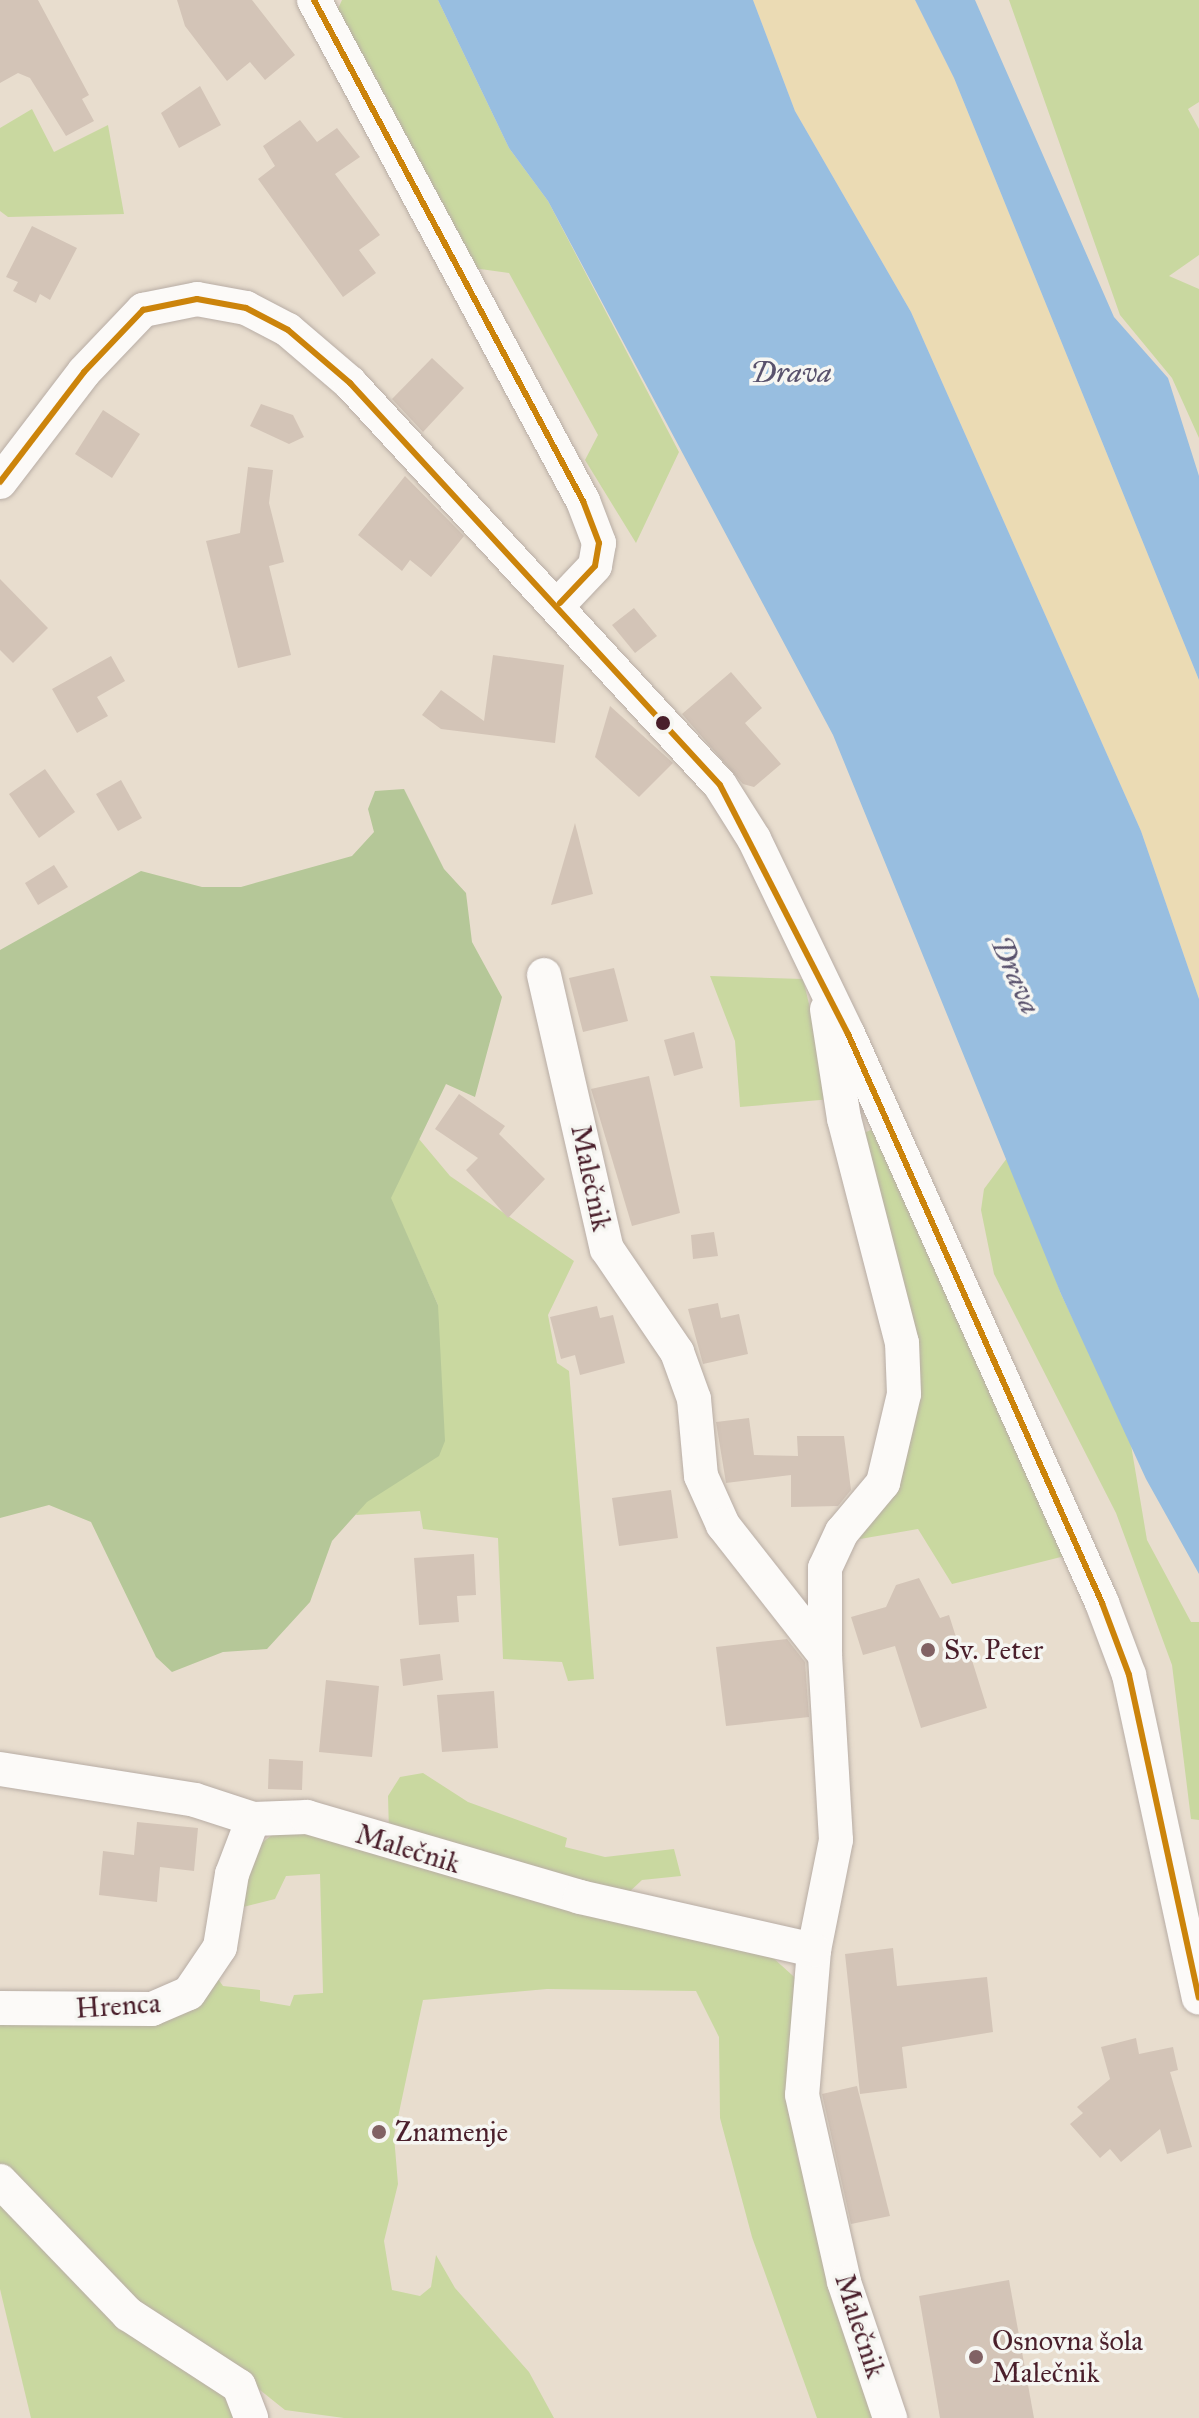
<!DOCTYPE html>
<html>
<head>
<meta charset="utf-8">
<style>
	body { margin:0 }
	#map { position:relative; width:1199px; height:2418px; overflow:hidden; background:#e8ddce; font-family:"IM FELL Great Primer",serif }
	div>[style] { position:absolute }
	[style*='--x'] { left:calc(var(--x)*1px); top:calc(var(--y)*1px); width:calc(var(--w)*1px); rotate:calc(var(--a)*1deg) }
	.green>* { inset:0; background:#c9d8a0 }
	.forest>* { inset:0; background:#b5c798 }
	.sand>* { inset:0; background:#ebdbb4 }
	.water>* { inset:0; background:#98bee0 }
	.building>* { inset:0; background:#d3c4b7 }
	.roads { filter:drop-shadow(0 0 2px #b8ada5) drop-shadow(0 0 2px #b8ada5) }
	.minor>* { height:34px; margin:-17px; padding:0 17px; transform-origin:17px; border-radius:17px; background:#fcfaf8 }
	.bus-1>* { height:6px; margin:-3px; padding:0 3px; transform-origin:3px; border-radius:3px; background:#cc840b }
	.dots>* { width:22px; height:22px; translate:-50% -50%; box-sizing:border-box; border:4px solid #f6f6f2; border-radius:50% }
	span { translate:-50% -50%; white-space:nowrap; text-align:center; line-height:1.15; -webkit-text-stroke:7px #f6f6f2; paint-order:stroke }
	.street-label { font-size:28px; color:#4a1f2b }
	.poi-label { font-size:28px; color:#4a1f2b }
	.left { translate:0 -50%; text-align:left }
	.water-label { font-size:30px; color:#59526d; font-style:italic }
</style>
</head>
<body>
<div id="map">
	<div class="green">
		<div style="clip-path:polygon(342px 0,438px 0,509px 148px,548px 201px,679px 452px,636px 543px,585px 460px,598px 435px,509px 273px,473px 268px,336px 13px)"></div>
		<div style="clip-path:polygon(1009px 0,1199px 0,1199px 102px,1188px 109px,1199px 129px,1199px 255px,1169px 276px,1199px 289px,1199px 438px,1172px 378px,1120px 315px)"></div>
		<div style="clip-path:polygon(32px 109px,54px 152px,108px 125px,124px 214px,8px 217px,0 211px,0 128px)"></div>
		<div style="clip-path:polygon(710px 976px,803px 979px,832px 1099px,740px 1107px,735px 1041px)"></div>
		<div style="clip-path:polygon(879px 1126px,1065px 1556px,952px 1584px,918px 1529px,860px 1539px,856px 1528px,907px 1436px,860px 1135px)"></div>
		<div style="clip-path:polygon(419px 1139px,450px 1176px,574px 1261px,548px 1315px,557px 1363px,569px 1371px,594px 1679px,568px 1681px,562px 1662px,503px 1659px,498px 1538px,423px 1529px,420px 1511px,356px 1515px,438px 1305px,390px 1198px)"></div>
		<div style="clip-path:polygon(1010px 1154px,1061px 1294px,1130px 1439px,1147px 1540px,1191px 1622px,1199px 1622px,1199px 1820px,1191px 1819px,1172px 1665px,1116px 1513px,994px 1274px,981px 1210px,984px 1189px)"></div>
		<div style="clip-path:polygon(423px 1773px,468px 1802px,567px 1838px,565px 1847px,605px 1857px,674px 1849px,681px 1876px,642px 1880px,626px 1895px,389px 1832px,388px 1796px,400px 1777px)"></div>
		<div style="clip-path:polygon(311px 1826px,771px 1956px,802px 1984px,797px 2155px,880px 2418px,817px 2418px,752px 2237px,720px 2118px,719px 2037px,696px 1991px,547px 1989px,423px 2000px,394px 2136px,398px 2184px,384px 2241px,392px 2290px,420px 2296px,431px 2287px,436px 2255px,455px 2288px,529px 2372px,554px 2418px,344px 2418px,285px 2410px,230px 2366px,159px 2329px,0 2168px,0 2019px,78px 2018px,216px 1976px,223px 1986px,260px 1990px,260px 2001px,290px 2006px,294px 1995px,323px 1993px,320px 1874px,286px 1876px,275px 1899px,243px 1907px,250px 1852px,281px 1828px)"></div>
		<div style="clip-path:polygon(0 2194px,232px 2386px,244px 2418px,31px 2418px,0 2289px)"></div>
	</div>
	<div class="forest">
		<div style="clip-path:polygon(404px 789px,444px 869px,466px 893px,472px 942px,502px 997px,475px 1097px,446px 1084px,391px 1198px,438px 1305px,445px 1441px,439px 1456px,367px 1502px,332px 1541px,310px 1602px,267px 1649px,223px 1652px,172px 1672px,156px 1657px,91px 1522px,49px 1505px,0 1518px,0 950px,141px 871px,202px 887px,241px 887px,352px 856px,374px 832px,368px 809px,375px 791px)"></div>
	</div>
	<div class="sand">
		<div style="clip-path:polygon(753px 0,915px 0,954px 78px,1199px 680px,1199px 999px,1141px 831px,911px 312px,795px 111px)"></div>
	</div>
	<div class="water">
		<div style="clip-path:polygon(438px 0,753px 0,795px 111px,911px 312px,1141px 831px,1199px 999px,1199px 1574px,1146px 1479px,1061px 1294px,833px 735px,548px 201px,509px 148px)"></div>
		<div style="clip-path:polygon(915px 0,975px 0,1114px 317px,1168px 378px,1199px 476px,1199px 680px,954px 78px)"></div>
	</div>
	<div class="building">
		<div style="clip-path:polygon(0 0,38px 0,89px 95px,82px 99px,94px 121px,66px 136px,30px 78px,18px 73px,0 83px)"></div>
		<div style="clip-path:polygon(177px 0,252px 0,295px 55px,265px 80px,250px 62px,227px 81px,185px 26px)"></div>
		<div style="clip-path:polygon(200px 86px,221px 125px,179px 148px,161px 113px)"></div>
		<div style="clip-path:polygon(300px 120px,317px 142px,337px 128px,360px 157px,335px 174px,380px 235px,359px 250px,376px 273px,343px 297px,258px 179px,275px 166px,263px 146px)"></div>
		<div style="clip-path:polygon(32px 226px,77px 248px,50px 300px,40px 294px,36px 303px,13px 291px,18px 282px,6px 277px)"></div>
		<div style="clip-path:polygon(432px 358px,464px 388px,423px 432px,392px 399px)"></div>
		<div style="clip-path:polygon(261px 404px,293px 415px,304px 437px,289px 444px,250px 426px)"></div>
		<div style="clip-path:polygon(103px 410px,140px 434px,112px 478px,75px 454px)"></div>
		<div style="clip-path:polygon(248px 467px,273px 470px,269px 503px,284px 562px,269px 566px,291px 655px,238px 668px,206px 541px,240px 533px)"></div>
		<div style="clip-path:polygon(405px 476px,464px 536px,431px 577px,410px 560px,402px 571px,358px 535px)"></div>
		<div style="clip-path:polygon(0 579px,48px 628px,13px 663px,0 650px)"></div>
		<div style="clip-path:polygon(634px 608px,657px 636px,635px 653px,612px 625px)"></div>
		<div style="clip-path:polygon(493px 655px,564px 665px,555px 743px,441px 729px,422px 715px,441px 690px,484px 721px)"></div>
		<div style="clip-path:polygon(111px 656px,125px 681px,97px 697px,108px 716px,77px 733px,52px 689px)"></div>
		<div style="clip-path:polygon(731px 672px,762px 708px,745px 723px,781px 764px,754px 787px,743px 784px,682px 714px)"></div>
		<div style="clip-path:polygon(610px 706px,673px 763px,639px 797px,595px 757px)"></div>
		<div style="clip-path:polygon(45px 769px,75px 812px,39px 838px,9px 794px)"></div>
		<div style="clip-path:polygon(121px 780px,142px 818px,118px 831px,96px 794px)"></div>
		<div style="clip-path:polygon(575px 823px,593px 894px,551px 905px)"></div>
		<div style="clip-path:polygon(54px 865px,68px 887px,38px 905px,25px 883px)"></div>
		<div style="clip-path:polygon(614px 968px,628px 1021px,583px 1032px,569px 978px)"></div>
		<div style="clip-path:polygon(694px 1032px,703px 1068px,674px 1076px,664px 1040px)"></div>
		<div style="clip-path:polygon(649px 1076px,680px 1213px,632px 1226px,591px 1089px)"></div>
		<div style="clip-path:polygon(459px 1094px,505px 1126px,499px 1134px,545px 1179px,508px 1218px,466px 1170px,478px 1158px,435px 1129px)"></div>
		<div style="clip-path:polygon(714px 1232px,718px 1256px,693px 1259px,691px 1235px)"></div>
		<div style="clip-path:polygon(718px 1303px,721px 1318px,739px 1314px,748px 1354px,703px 1364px,688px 1309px)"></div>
		<div style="clip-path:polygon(597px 1306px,600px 1318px,613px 1315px,625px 1363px,580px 1375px,575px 1355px,561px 1359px,550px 1317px)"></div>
		<div style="clip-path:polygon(749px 1418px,754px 1455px,798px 1456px,797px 1436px,844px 1436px,851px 1490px,838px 1506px,791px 1507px,791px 1475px,726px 1483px,716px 1422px)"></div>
		<div style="clip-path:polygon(671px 1490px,678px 1538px,619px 1546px,612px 1498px)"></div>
		<div style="clip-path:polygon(474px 1554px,476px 1595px,457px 1596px,459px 1622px,419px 1625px,414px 1558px)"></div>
		<div style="clip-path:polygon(919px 1578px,940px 1618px,949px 1615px,962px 1656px,970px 1654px,987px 1708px,921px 1728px,895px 1646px,863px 1655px,851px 1617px,886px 1607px,896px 1585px)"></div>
		<div style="clip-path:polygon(787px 1639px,805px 1662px,809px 1717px,726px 1726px,716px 1647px)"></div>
		<div style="clip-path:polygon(440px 1654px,443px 1680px,403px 1686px,400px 1659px)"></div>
		<div style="clip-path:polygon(326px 1680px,379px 1686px,372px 1757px,319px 1752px)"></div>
		<div style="clip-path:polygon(494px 1691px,498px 1748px,442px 1752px,437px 1695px)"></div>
		<div style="clip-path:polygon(269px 1759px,303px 1761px,302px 1790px,268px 1789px)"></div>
		<div style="clip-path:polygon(137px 1822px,198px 1828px,194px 1871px,160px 1867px,157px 1902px,99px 1895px,103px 1851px,134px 1855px)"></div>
		<div style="clip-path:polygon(893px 1948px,897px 1986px,987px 1977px,993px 2032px,902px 2047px,907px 2088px,860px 2094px,845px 1954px)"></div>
		<div style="clip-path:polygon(1136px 2038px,1139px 2054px,1173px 2047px,1178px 2070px,1170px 2072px,1192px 2147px,1167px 2154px,1160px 2129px,1121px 2162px,1110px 2149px,1100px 2158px,1070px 2124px,1083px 2113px,1077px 2107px,1110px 2079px,1101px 2047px)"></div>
		<div style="clip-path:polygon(857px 2086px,890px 2216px,851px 2224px,822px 2094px)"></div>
		<div style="clip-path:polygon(1009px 2280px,1034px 2418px,940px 2418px,919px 2296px)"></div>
	</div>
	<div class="roads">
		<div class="minor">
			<div style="--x:314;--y:0;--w:569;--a:61.77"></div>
			<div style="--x:583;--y:501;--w:45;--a:69.1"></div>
			<div style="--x:599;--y:543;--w:23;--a:100"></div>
			<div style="--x:595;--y:566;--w:51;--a:133.4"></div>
			<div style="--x:0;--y:482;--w:138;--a:-52.6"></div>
			<div style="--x:84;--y:372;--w:86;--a:-46.4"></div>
			<div style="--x:143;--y:310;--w:55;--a:-11.5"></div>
			<div style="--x:197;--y:299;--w:50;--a:10.4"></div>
			<div style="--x:246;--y:308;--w:47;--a:27.6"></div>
			<div style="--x:288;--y:330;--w:82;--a:40.5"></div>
			<div style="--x:350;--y:383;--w:546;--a:47.37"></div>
			<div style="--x:720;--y:785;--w:64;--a:57.8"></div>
			<div style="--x:754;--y:839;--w:216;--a:64.3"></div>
			<div style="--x:848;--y:1034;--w:623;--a:65.94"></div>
			<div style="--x:1102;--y:1603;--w:77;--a:69.4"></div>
			<div style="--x:1129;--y:1675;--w:330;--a:77.8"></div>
			<div style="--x:544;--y:975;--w:281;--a:77.1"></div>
			<div style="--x:607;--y:1249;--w:125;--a:55.8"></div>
			<div style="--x:677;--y:1352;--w:50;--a:70.1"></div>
			<div style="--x:694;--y:1399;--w:77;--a:84.8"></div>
			<div style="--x:701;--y:1476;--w:54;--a:65.8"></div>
			<div style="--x:723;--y:1525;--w:165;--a:51.9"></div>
			<div style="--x:825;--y:1655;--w:185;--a:86.6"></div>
			<div style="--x:836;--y:1840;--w:112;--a:101.3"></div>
			<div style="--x:814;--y:1950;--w:145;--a:94.7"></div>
			<div style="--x:802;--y:2095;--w:192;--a:77.3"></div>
			<div style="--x:844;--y:2282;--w:144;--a:71.3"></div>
			<div style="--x:825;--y:1655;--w:87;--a:-90"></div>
			<div style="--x:825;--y:1568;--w:40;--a:-65"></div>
			<div style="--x:842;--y:1532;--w:64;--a:-50.1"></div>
			<div style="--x:883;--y:1483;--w:91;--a:-76.7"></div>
			<div style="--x:904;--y:1394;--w:51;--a:-92.2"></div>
			<div style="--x:902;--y:1343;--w:231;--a:-104.5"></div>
			<div style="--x:844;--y:1119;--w:111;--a:-98.8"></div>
			<div style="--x:0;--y:1769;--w:197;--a:9"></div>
			<div style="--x:195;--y:1800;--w:61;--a:18.1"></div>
			<div style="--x:253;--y:1819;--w:54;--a:-2.1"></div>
			<div style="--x:307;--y:1817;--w:284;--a:16.3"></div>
			<div style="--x:580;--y:1897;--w:240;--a:12.8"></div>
			<div style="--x:0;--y:2008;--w:152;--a:0.4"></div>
			<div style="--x:152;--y:2009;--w:40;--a:-23.4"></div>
			<div style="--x:189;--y:1993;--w:55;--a:-56"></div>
			<div style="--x:220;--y:1947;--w:74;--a:-80.7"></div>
			<div style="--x:232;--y:1874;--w:59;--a:-69.1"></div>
			<div style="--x:0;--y:2181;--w:185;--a:46.1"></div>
			<div style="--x:128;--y:2314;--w:132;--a:33"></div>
			<div style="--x:239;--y:2386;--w:34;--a:69"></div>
		</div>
	</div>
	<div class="bus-1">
		<div style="--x:314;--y:0;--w:569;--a:61.77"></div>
		<div style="--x:583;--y:501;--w:45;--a:69.1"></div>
		<div style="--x:599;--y:543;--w:23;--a:100"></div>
		<div style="--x:595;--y:566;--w:51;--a:133.4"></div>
		<div style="--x:0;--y:482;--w:138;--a:-52.6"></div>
		<div style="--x:84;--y:372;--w:86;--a:-46.4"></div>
		<div style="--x:143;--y:310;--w:55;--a:-11.5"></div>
		<div style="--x:197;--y:299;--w:50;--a:10.4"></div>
		<div style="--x:246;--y:308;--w:47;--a:27.6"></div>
		<div style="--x:288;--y:330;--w:82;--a:40.5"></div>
		<div style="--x:350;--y:383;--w:546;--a:47.37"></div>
		<div style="--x:720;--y:785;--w:280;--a:62.8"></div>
		<div style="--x:848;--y:1034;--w:623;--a:65.94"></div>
		<div style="--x:1102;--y:1603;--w:77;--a:69.4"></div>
		<div style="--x:1129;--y:1675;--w:330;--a:77.8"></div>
	</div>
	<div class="dots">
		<div style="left:663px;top:723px;background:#4a1f2b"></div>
		<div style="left:928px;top:1650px;background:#816264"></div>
		<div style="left:379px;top:2132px;background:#816264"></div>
		<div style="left:976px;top:2357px;background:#816264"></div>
	</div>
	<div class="street-label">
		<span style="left:591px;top:1178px;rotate:78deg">Malečnik</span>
		<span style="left:408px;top:1849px;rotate:17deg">Malečnik</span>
		<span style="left:118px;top:2006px;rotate:-4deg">Hrenca</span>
		<span style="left:860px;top:2326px;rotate:72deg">Malečnik</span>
	</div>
	<div class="poi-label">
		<span class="left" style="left:944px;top:1650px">Sv. Peter</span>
		<span class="left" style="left:395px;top:2132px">Znamenje</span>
		<span class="left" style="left:992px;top:2357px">Osnovna šola<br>Malečnik</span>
	</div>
	<div class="water-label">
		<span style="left:791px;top:372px">Drava</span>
		<span style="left:1016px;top:975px;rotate:66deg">Drava</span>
	</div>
</div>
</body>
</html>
